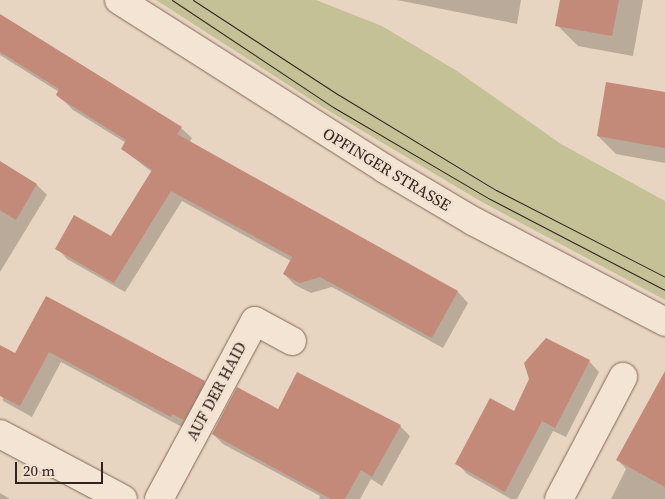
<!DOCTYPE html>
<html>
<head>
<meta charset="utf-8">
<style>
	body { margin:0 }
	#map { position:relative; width:665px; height:499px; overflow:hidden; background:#e8d5c1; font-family:"Source Serif 4",serif }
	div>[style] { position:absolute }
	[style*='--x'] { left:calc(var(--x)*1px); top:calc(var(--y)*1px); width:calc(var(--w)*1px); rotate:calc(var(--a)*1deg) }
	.green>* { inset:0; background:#c5c196 }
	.shadow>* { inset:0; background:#0003 }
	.building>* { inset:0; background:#c38a7a }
	.roads { filter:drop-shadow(0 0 1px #80675a) drop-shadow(0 0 1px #80675a) }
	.minor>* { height:28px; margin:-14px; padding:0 14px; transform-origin:14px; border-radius:14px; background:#f4e4d3 }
	.tram>* { height:1px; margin:-0.5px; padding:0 0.5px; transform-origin:0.5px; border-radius:0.5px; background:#31231d }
	span { translate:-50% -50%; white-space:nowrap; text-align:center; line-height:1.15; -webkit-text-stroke:5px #f1e0cf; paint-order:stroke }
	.street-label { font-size:16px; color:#31231d }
	.scale { position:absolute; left:15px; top:462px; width:88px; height:22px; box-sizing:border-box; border:2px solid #31231d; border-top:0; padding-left:6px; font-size:15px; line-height:18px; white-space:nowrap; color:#31231d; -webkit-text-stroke:4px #f1e0cf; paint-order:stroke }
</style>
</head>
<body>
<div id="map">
	<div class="green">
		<div style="clip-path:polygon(156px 0,316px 0,382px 26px,457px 71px,561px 144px,665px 201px,665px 300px,482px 202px,324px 108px)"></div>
	</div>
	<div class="shadow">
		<div style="clip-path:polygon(397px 0,521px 0,517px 24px)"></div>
		<div style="clip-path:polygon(561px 0,643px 0,633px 56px,578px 46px,557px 25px)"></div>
		<div style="clip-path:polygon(0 15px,181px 128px,192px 138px,189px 143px,458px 292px,468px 303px,443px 348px,332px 287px,311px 293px,295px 285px,284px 274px,291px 261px,182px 201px,125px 292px,67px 259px,57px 248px,112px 238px,152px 172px,122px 149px,126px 143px,73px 110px,57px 94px,59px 92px,0 55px)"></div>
		<div style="clip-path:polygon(665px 93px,665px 163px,616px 154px,598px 136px)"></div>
		<div style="clip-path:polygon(0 163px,37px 185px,47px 195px,0 272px)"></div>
		<div style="clip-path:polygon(47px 297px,204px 382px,215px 393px,195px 430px,184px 424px,182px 427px,61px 362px,32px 417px,3px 401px,0 358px,16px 355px)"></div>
		<div style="clip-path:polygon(589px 361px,599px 372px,566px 437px,553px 431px,517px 499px,511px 499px,467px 474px,457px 463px,514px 412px,531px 379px)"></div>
		<div style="clip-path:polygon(665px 402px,665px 499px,611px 499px,626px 469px,618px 460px)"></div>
		<div style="clip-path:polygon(278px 411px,400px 426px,410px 436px,382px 486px,371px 479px,360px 499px,319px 499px,320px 496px,223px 444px,213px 434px)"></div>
		<div style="clip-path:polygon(0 493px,10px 499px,0 499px)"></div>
	</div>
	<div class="building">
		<div style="clip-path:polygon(560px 0,619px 0,612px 36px,555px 26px)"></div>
		<div style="clip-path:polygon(0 14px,182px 127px,177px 134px,458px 291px,432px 338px,320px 277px,300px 283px,283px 274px,292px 257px,171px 191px,114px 283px,55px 249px,74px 215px,111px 236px,152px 170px,121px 149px,126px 140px,61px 99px,56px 95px,59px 89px,0 52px)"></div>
		<div style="clip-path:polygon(606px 82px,665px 92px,665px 148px,597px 136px)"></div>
		<div style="clip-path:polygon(0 161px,37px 184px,16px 220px,0 210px)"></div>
		<div style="clip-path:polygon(46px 296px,205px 381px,184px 420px,172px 414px,171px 417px,49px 352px,20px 406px,0 396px,0 345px,15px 353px)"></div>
		<div style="clip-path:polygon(546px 338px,590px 360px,555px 428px,542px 421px,505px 492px,455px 464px,490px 398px,514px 411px,529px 379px,524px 363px)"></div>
		<div style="clip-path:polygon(665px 371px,665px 487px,616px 460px)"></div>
		<div style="clip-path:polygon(297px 372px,401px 425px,372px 477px,361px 470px,345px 499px,331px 499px,212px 434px,237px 387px,278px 409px)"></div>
	</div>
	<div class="roads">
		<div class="minor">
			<div style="--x:119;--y:0;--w:315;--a:32.4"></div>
			<div style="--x:385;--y:169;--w:102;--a:30.6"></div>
			<div style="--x:473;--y:221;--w:217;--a:27.7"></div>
			<div style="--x:0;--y:434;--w:139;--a:27.9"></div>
			<div style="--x:159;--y:499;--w:202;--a:-61.7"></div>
			<div style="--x:255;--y:321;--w:42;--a:28.4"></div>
			<div style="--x:559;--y:499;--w:138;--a:-62.3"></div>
		</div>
	</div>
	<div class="tram">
		<div style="--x:172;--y:0;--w:193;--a:33.6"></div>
		<div style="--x:333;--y:107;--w:182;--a:30.4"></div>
		<div style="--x:490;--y:199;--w:197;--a:27.5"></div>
		<div style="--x:193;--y:0;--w:174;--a:33.1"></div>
		<div style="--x:339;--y:95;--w:184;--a:31.2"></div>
		<div style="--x:496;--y:190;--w:190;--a:27.2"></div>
	</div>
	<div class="street-label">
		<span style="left:387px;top:169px;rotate:31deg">OPFINGER STRASSE</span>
		<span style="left:216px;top:391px;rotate:-62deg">AUF DER HAID</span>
	</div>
	<div class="scale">20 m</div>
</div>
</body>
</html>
